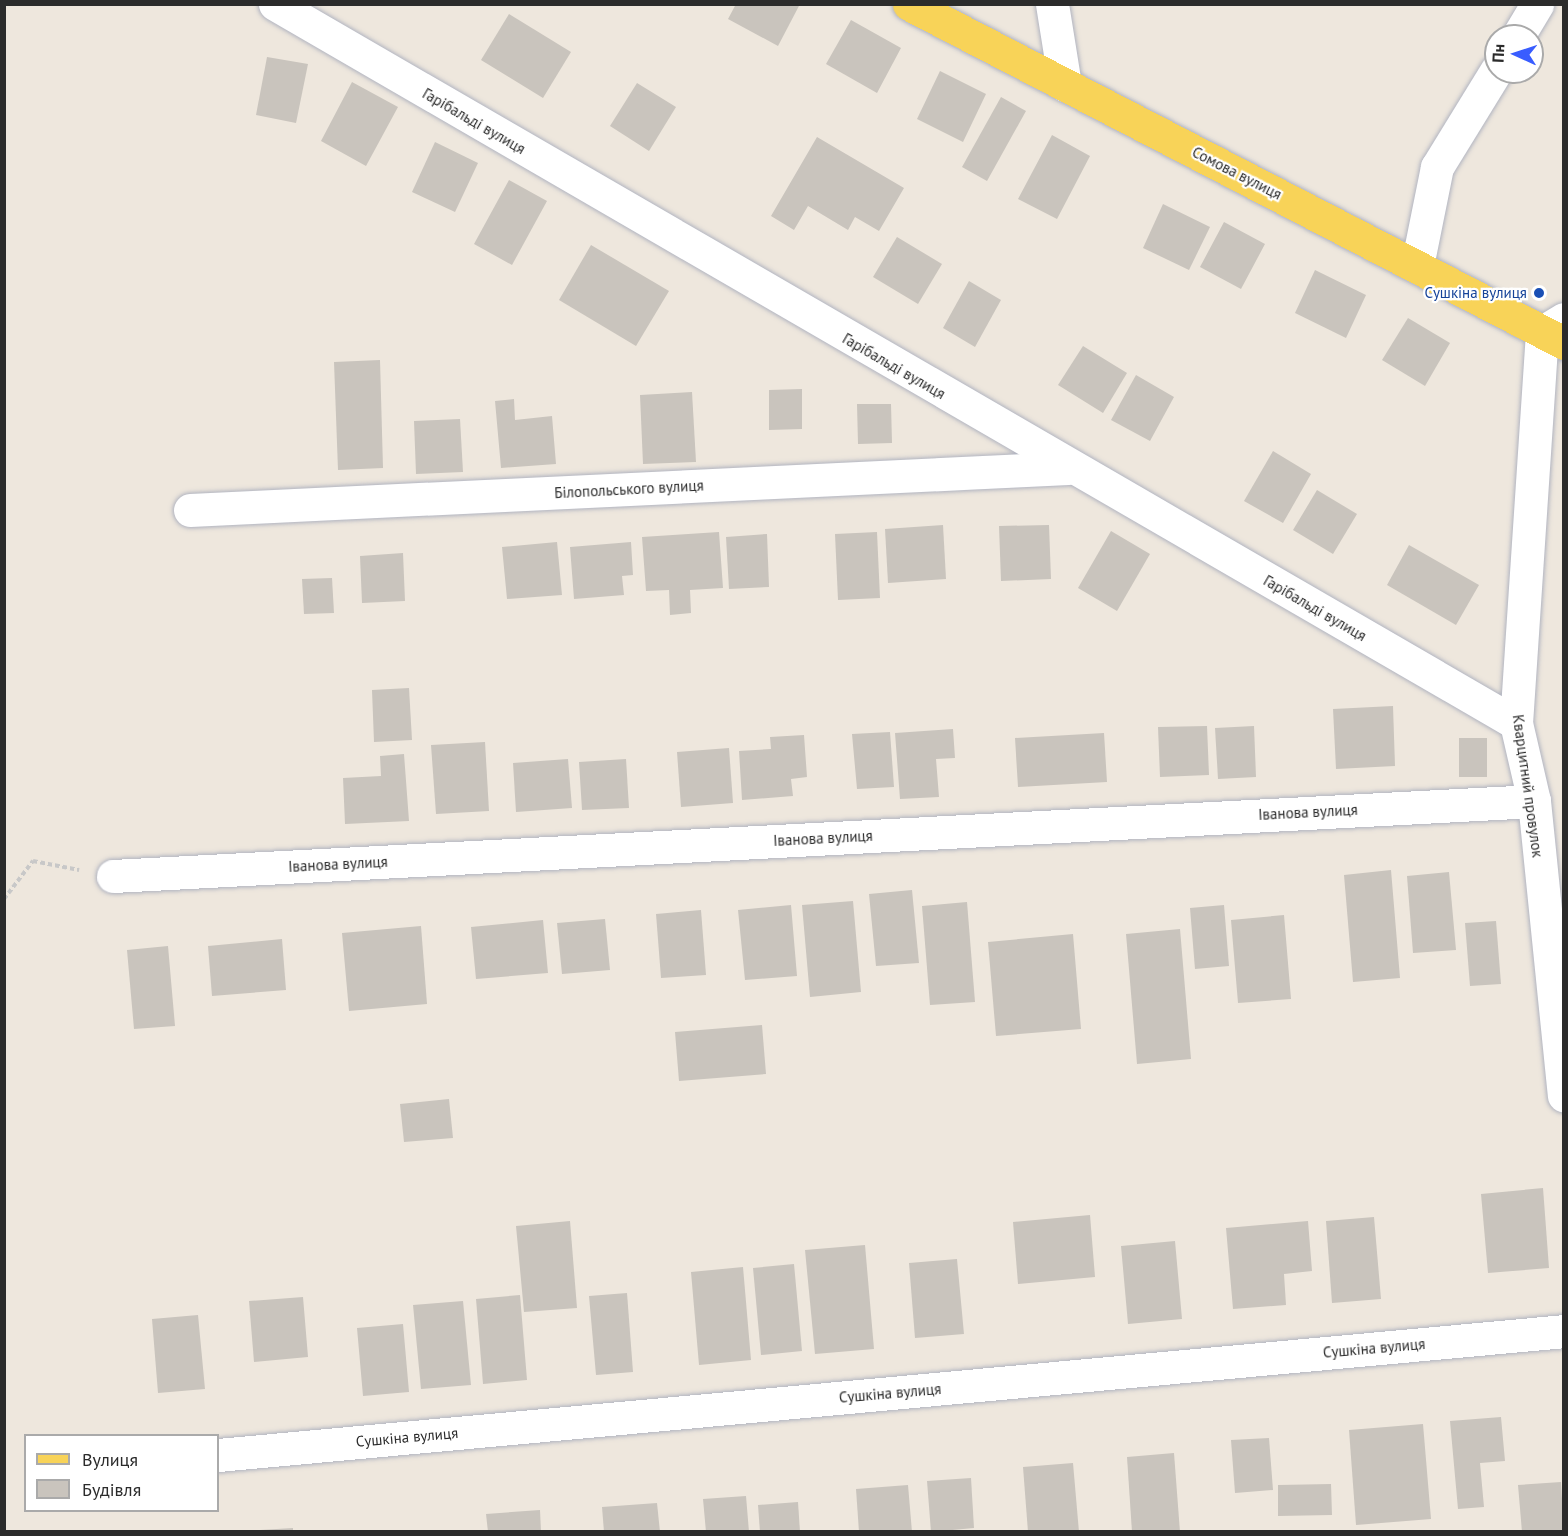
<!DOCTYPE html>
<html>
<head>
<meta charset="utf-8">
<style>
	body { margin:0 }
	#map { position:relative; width:1568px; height:1536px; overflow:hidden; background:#eee7dd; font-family:"PT Sans",sans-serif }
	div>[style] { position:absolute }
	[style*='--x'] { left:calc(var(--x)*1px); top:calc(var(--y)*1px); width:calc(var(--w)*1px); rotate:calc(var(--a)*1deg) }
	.building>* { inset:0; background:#c9c4bd }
	.path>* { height:4px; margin-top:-2px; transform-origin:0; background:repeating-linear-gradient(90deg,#c8c8c8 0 4.5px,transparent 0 7.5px) }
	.roads { filter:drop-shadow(0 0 2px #b1b4c0) drop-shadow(0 0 2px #b1b4c0) }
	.minor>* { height:33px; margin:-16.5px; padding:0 16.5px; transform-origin:16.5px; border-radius:16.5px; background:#fff }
	.major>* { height:33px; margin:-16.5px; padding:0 16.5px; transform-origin:16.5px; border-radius:16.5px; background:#f8d358 }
	.dots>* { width:16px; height:16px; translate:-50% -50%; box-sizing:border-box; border:3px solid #fff; border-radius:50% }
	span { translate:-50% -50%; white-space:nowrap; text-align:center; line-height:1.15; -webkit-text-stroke:4.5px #fff; paint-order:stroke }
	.street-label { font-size:15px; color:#2b2b2b }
	.transit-label { font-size:15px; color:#164399 }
	.right { translate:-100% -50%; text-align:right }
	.frame { position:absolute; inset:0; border:6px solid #2b2b2b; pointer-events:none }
	.legend { position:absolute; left:24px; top:1434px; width:195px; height:78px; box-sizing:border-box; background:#fff; border:2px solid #aaa; margin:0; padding:8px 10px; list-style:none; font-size:18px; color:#2b2b2b }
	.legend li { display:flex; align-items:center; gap:12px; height:30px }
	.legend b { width:30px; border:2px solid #aaa }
	.north { position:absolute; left:1484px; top:24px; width:60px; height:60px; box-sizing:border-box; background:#fff; border:2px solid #aaa; border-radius:50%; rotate:273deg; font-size:16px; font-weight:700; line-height:24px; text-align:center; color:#2b2b2b }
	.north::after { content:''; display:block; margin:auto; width:21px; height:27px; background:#395dff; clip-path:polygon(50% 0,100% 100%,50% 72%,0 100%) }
</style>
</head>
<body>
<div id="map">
	<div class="building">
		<div style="clip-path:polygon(736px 4px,800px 4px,778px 46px,728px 19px)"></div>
		<div style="clip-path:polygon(509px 14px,571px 52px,543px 98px,481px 60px)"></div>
		<div style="clip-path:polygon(851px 20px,901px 48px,877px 93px,826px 64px)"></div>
		<div style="clip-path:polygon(267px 57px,308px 64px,296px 123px,256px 115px)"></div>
		<div style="clip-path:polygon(940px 71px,986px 94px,963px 142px,917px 119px)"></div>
		<div style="clip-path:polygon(352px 82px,398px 107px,366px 166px,321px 141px)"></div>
		<div style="clip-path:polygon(637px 83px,676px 107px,649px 151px,610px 126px)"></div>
		<div style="clip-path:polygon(1001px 97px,1026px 111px,987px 181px,962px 167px)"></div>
		<div style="clip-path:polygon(1052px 135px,1090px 156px,1057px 219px,1018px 199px)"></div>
		<div style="clip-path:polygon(817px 137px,904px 188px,879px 231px,855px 217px,848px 230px,808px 206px,794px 230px,771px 216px)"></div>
		<div style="clip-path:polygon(435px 142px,478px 163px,455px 212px,412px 192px)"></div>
		<div style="clip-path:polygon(509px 180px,547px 201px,512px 265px,474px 244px)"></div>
		<div style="clip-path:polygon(1163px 204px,1210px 227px,1189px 270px,1143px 248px)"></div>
		<div style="clip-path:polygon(1224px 222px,1265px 244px,1241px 289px,1200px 267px)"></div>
		<div style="clip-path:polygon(897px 237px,942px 264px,918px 304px,873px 277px)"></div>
		<div style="clip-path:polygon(591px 245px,669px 291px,636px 346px,559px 300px)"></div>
		<div style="clip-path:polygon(1315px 270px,1366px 295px,1346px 338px,1295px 313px)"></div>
		<div style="clip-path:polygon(969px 281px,1001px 300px,975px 347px,943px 328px)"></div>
		<div style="clip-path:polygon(1408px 318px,1450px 343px,1425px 386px,1382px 360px)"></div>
		<div style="clip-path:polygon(1083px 346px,1127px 373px,1103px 413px,1058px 385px)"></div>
		<div style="clip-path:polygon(380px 360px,383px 468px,338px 470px,334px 362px)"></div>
		<div style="clip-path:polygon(1136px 375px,1174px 397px,1150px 441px,1111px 420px)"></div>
		<div style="clip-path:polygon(802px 389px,802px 429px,769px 430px,769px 390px)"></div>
		<div style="clip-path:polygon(692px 392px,696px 462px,643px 464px,640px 395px)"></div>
		<div style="clip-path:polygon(514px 399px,515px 420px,552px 416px,556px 464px,501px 468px,495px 401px)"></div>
		<div style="clip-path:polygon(857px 404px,891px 404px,892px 443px,858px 444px)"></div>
		<div style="clip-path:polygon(460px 419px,463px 472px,416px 474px,414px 421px)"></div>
		<div style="clip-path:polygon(1273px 451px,1311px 474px,1283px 523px,1244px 501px)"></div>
		<div style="clip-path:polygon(1317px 490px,1357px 514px,1333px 554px,1293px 530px)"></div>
		<div style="clip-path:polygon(943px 525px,946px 579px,888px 583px,885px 529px)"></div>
		<div style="clip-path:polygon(1049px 525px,1051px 579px,1001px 581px,999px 526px)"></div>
		<div style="clip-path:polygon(1111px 531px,1150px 554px,1117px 611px,1078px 588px)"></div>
		<div style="clip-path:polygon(719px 532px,723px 588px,690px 590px,691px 613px,670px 615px,669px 590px,646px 591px,642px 537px)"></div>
		<div style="clip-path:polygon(877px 532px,880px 598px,838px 600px,835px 534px)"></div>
		<div style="clip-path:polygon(767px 534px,769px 587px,729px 589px,726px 537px)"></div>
		<div style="clip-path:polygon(557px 542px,562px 595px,507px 599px,502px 547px)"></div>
		<div style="clip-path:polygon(631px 542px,633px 575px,622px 576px,624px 595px,574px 599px,570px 547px)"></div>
		<div style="clip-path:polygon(1409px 545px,1479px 585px,1456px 625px,1387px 585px)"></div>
		<div style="clip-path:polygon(403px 553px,405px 601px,362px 603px,360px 556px)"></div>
		<div style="clip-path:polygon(332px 578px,334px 613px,304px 614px,302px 579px)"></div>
		<div style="clip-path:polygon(409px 688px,412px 740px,374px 742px,372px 690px)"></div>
		<div style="clip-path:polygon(1393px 706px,1395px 766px,1336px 769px,1333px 709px)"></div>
		<div style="clip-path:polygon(1207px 726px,1209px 775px,1160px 777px,1158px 727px)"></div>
		<div style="clip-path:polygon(1254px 726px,1256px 777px,1218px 779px,1215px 728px)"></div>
		<div style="clip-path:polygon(953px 729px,955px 758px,936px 759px,939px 797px,900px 799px,895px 733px)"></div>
		<div style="clip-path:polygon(890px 732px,894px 787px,857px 789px,852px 734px)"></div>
		<div style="clip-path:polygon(1104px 733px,1107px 782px,1018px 787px,1015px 738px)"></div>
		<div style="clip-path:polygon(804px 735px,807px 777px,791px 779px,793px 796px,742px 800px,739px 751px,771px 749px,770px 737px)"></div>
		<div style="clip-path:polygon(1459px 738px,1487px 738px,1487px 777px,1459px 777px)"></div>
		<div style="clip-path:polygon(485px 742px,489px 811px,436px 814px,431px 745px)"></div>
		<div style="clip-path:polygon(729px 748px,733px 803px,681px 807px,677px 752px)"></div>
		<div style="clip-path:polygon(404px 754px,409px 821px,345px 824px,343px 778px,381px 776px,380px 756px)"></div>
		<div style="clip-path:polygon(568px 759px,572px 808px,516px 812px,513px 763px)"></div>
		<div style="clip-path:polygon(626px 759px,629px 808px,582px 810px,579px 762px)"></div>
		<div style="clip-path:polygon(1391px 870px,1400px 978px,1353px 982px,1344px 875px)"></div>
		<div style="clip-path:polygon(1449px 872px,1456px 950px,1413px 953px,1407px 876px)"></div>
		<div style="clip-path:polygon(912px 890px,919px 963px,876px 966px,869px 894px)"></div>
		<div style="clip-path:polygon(853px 901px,861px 992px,810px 997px,802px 905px)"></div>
		<div style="clip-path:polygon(967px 902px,975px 1002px,930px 1005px,922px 906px)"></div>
		<div style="clip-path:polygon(791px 905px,797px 976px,745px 980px,738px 910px)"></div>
		<div style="clip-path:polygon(1224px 905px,1229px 966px,1195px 969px,1190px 908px)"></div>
		<div style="clip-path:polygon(701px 910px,706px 975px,661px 978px,656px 914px)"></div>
		<div style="clip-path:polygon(1284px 915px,1291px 999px,1238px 1003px,1231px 920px)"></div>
		<div style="clip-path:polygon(605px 919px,610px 970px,562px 974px,557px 923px)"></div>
		<div style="clip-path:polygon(543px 920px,548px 973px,476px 979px,471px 927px)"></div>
		<div style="clip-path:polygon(1496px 921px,1501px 984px,1470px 986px,1465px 923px)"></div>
		<div style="clip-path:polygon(421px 926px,427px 1004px,349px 1011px,342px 933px)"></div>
		<div style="clip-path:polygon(1180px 929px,1191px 1059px,1137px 1064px,1126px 934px)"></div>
		<div style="clip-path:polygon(1073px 934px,1081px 1029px,996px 1036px,988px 942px)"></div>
		<div style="clip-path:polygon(282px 939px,286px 990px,212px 996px,208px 946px)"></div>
		<div style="clip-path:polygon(168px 946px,175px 1026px,134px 1029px,127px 950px)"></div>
		<div style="clip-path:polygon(762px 1025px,766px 1074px,679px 1081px,675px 1032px)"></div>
		<div style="clip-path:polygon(449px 1099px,453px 1138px,404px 1142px,400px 1104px)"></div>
		<div style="clip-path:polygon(1543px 1188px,1549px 1268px,1488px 1273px,1481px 1194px)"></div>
		<div style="clip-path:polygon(1090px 1215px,1095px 1277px,1018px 1284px,1013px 1222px)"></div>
		<div style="clip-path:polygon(1374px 1217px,1381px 1299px,1332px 1303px,1326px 1221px)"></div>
		<div style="clip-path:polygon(570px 1221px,577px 1308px,524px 1312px,516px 1226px)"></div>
		<div style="clip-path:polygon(1308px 1221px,1312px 1271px,1284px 1274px,1286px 1305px,1233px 1309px,1226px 1228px)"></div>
		<div style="clip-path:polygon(1175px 1241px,1182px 1319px,1128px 1324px,1121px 1246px)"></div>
		<div style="clip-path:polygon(865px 1245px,874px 1349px,815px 1354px,805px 1250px)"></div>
		<div style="clip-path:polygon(957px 1259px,964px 1334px,915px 1338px,909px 1263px)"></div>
		<div style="clip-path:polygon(794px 1264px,802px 1351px,761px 1355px,753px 1268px)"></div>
		<div style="clip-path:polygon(743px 1267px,751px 1360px,699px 1365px,691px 1272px)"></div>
		<div style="clip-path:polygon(627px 1293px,633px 1372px,596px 1375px,589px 1296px)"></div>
		<div style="clip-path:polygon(520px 1295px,527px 1380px,483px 1384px,476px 1299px)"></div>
		<div style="clip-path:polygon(303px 1297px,308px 1357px,254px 1362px,249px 1301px)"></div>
		<div style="clip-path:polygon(463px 1301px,471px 1385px,421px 1389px,413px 1305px)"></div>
		<div style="clip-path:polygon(198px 1315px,205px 1389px,158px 1393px,152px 1319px)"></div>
		<div style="clip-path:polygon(403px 1324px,409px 1392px,363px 1396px,357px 1328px)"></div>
		<div style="clip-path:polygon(1501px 1417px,1505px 1461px,1480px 1463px,1484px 1507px,1458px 1509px,1450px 1421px)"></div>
		<div style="clip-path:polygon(1423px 1424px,1431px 1519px,1356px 1525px,1349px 1430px)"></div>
		<div style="clip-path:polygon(1269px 1438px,1273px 1490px,1235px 1493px,1231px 1440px)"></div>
		<div style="clip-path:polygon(1174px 1453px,1180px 1532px,1132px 1532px,1127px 1457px)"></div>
		<div style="clip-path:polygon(1073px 1463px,1079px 1532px,1028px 1532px,1023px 1467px)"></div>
		<div style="clip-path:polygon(971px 1478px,974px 1528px,931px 1532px,927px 1481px)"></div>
		<div style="clip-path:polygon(1561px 1482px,1564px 1532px,1522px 1532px,1518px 1485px)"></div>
		<div style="clip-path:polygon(1331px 1484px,1332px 1515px,1278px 1516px,1278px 1485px)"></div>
		<div style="clip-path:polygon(908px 1485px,912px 1532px,859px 1532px,856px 1489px)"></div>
		<div style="clip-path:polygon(746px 1496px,749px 1532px,706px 1532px,703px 1499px)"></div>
		<div style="clip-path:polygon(798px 1502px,800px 1532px,760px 1532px,758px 1505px)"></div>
		<div style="clip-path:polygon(657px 1503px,660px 1532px,604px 1532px,602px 1507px)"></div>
		<div style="clip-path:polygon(540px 1510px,541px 1532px,488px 1532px,486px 1514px)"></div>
		<div style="clip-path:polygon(293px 1528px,293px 1532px,260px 1532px,260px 1530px)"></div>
	</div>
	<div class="path">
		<div style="--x:4;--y:899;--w:48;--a:-52.7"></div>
		<div style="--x:33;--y:861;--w:47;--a:11.1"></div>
	</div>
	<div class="roads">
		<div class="minor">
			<div style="--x:275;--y:4;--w:1434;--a:30.09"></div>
			<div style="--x:1052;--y:4;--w:82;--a:80.9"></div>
			<div style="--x:1518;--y:36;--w:37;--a:-59"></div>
			<div style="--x:1417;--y:266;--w:101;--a:-78.6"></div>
			<div style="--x:1437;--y:167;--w:113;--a:-58.4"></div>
			<div style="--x:1564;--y:319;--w:26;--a:149"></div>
			<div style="--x:1542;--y:332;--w:392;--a:93.8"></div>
			<div style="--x:1516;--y:723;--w:80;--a:77"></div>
			<div style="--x:1534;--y:801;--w:296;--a:84.2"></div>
			<div style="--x:190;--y:510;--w:879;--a:-2.74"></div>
			<div style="--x:113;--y:876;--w:1423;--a:-3.02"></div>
			<div style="--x:218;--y:1455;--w:1352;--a:-5.26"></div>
		</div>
		<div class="major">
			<div style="--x:909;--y:4;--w:738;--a:27.36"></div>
		</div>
	</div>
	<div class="dots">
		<div style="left:1539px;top:293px;background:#1a4fb4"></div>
	</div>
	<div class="street-label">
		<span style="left:474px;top:121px;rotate:30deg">Гарібальді вулиця</span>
		<span style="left:1237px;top:173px;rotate:27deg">Сомова вулиця</span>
		<span style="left:894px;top:366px;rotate:30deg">Гарібальді вулиця</span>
		<span style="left:629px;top:489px;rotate:-3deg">Білопольського вулиця</span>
		<span style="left:1315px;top:608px;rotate:30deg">Гарібальді вулиця</span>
		<span style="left:1528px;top:786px;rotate:82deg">Кварцитний провулок</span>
		<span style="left:1308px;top:812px;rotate:-3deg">Іванова вулиця</span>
		<span style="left:823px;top:838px;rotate:-3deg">Іванова вулиця</span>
		<span style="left:338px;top:864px;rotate:-3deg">Іванова вулиця</span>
		<span style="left:1374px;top:1348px;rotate:-5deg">Сушкіна вулиця</span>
		<span style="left:890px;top:1393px;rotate:-5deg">Сушкіна вулиця</span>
		<span style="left:407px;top:1437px;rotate:-5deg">Сушкіна вулиця</span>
	</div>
	<div class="transit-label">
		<span class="right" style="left:1527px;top:293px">Сушкіна вулиця</span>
	</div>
	<div class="frame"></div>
	<ul class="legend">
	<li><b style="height:8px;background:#f8d358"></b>Вулиця</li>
	<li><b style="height:16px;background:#c9c4bd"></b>Будівля</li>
	</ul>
	<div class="north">Пн</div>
</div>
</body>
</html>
